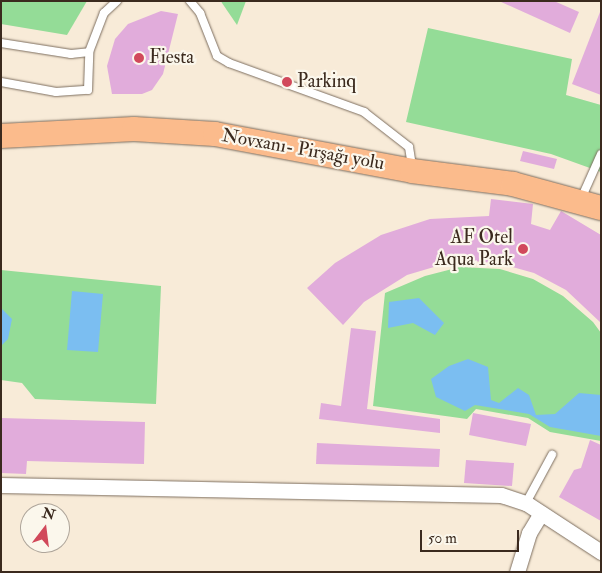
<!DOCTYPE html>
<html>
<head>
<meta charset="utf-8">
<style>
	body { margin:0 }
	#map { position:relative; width:602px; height:573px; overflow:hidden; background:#f8ebd8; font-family:"IM FELL Double Pica",serif }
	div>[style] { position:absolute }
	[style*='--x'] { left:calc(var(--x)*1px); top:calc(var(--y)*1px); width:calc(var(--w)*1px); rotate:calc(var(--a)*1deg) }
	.green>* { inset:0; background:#94dc97 }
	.water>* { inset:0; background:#7bbef1 }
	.building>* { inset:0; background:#e1acdb }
	.roads { filter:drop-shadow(0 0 1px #7d6e5f) drop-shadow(0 0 1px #7d6e5f) }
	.service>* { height:8px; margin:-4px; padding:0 4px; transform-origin:4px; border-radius:4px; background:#fff }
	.minor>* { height:15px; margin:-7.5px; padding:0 7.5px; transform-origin:7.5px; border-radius:7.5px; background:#fff }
	.primary>* { height:24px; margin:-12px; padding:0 12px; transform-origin:12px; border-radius:12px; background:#fbbb8c }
	.dots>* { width:14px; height:14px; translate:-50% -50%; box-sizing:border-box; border:2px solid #fbf7ec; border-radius:50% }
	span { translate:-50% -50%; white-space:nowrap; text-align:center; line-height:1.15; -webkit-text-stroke:4.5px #fbf7ec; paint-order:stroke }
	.poi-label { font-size:19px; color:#3b2a1e }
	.left { translate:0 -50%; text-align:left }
	.right { translate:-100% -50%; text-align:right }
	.street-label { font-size:19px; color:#3b2a1e }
	.frame { position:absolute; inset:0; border:2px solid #3b2a1e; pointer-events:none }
	.north { position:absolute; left:20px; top:503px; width:50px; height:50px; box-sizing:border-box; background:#fbf7ec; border:1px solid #aea59a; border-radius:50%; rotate:15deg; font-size:14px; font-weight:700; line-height:20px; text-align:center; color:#3b2a1e }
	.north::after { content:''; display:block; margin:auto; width:18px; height:22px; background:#d1495b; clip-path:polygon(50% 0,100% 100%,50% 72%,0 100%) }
	.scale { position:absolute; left:420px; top:530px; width:99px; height:22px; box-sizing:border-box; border:2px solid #3b2a1e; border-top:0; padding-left:6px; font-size:15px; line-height:18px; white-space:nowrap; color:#3b2a1e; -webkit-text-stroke:4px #fbf7ec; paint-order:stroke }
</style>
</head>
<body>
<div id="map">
	<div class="green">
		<div style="clip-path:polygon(1px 1px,87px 1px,67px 35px,1px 24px)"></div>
		<div style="clip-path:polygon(221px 1px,246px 1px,237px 25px,222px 3px)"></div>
		<div style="clip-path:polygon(428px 28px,572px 59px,566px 95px,601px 105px,601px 172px,551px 154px,406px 122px)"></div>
		<div style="clip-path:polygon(460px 267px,500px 269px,533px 279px,563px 296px,593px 322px,601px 333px,601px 441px,550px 432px,528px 418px,476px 409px,467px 419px,373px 406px,385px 293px,425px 276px)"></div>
		<div style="clip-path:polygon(1px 270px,161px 286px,156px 404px,35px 399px,22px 383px,1px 380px)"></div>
	</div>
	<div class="water">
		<div style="clip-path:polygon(72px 291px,103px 294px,98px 352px,67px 350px)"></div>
		<div style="clip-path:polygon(419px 298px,444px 323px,435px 335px,413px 323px,388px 328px,389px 302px)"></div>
		<div style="clip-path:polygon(1px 308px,12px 319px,8px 339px,1px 346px)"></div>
		<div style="clip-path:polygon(468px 359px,488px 367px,491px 400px,499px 403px,518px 388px,529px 395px,536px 415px,555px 414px,579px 393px,601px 395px,601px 436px,550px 427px,529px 414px,475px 405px,465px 411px,436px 397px,431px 379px,449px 366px)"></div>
	</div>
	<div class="building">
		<div style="clip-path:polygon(499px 1px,554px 1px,579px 12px,570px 33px)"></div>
		<div style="clip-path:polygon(161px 11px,178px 14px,163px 74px,152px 90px,142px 94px,112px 94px,107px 66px,115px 39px,128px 24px)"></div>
		<div style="clip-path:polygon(600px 12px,601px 12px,601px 95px,572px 84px)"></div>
		<div style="clip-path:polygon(523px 151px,557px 159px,554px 169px,520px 161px)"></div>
		<div style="clip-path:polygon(491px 199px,533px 204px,531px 224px,550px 230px,561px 211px,601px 235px,601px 323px,566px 290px,534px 273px,502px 264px,474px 261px,444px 264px,407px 275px,364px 302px,343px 325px,307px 288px,335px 263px,381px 235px,430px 219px,489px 216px)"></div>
		<div style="clip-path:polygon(351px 328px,376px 331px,367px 409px,440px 419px,440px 433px,319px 419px,321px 403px,341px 406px)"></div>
		<div style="clip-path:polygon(473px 413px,531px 424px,526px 446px,469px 435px)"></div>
		<div style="clip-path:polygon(1px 418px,145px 422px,144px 464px,27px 461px,26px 474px,1px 473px)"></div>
		<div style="clip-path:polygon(590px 440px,601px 445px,601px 521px,559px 497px,574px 470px,581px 468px)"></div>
		<div style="clip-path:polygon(317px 443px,440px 449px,439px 467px,316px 464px)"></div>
		<div style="clip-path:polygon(466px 460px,514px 463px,512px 486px,464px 483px)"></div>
	</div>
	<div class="roads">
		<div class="service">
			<div style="--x:190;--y:1;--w:16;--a:50"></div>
			<div style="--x:200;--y:13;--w:46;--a:68.4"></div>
			<div style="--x:217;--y:56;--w:14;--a:30"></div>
			<div style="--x:229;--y:63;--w:144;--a:19.9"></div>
			<div style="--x:364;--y:112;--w:57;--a:37.9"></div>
			<div style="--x:409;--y:147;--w:20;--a:81"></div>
			<div style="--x:1;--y:43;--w:71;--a:8.9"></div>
			<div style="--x:71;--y:54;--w:18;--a:-6"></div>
			<div style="--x:1;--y:82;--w:56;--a:10.3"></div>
			<div style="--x:56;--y:92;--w:32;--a:-4"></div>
			<div style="--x:88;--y:90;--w:38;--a:-88"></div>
			<div style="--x:89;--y:52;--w:42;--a:-69"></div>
			<div style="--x:104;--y:13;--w:18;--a:-43"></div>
			<div style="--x:581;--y:199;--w:49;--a:-66"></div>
			<div style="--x:526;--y:503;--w:55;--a:-61.6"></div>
		</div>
		<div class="minor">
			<div style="--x:1;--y:485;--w:500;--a:1.15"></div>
			<div style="--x:501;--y:495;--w:26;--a:18"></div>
			<div style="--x:526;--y:503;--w:90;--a:33.2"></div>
			<div style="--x:517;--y:572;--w:41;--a:-72.9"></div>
			<div style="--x:529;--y:533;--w:23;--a:-59"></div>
		</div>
		<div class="primary">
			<div style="--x:1;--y:136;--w:133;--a:-3"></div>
			<div style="--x:134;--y:129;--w:81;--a:3.5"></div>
			<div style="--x:215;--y:134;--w:200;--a:10.6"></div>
			<div style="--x:412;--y:171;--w:102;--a:7.3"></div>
			<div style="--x:513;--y:184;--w:91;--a:15.3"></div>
		</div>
	</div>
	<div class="dots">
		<div style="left:139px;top:58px;background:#d1495b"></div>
		<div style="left:287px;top:82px;background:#d1495b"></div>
		<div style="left:523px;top:249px;background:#d1495b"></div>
	</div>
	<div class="poi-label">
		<span class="left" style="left:149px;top:58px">Fiesta</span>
		<span class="left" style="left:297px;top:82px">Parkinq</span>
		<span class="right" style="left:513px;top:249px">AF Otel<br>Aqua Park</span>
	</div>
	<div class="street-label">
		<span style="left:303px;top:150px;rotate:10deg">Novxanı- Pirşağı yolu</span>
	</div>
	<div class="frame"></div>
	<div class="north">N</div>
	<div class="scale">50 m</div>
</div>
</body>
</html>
